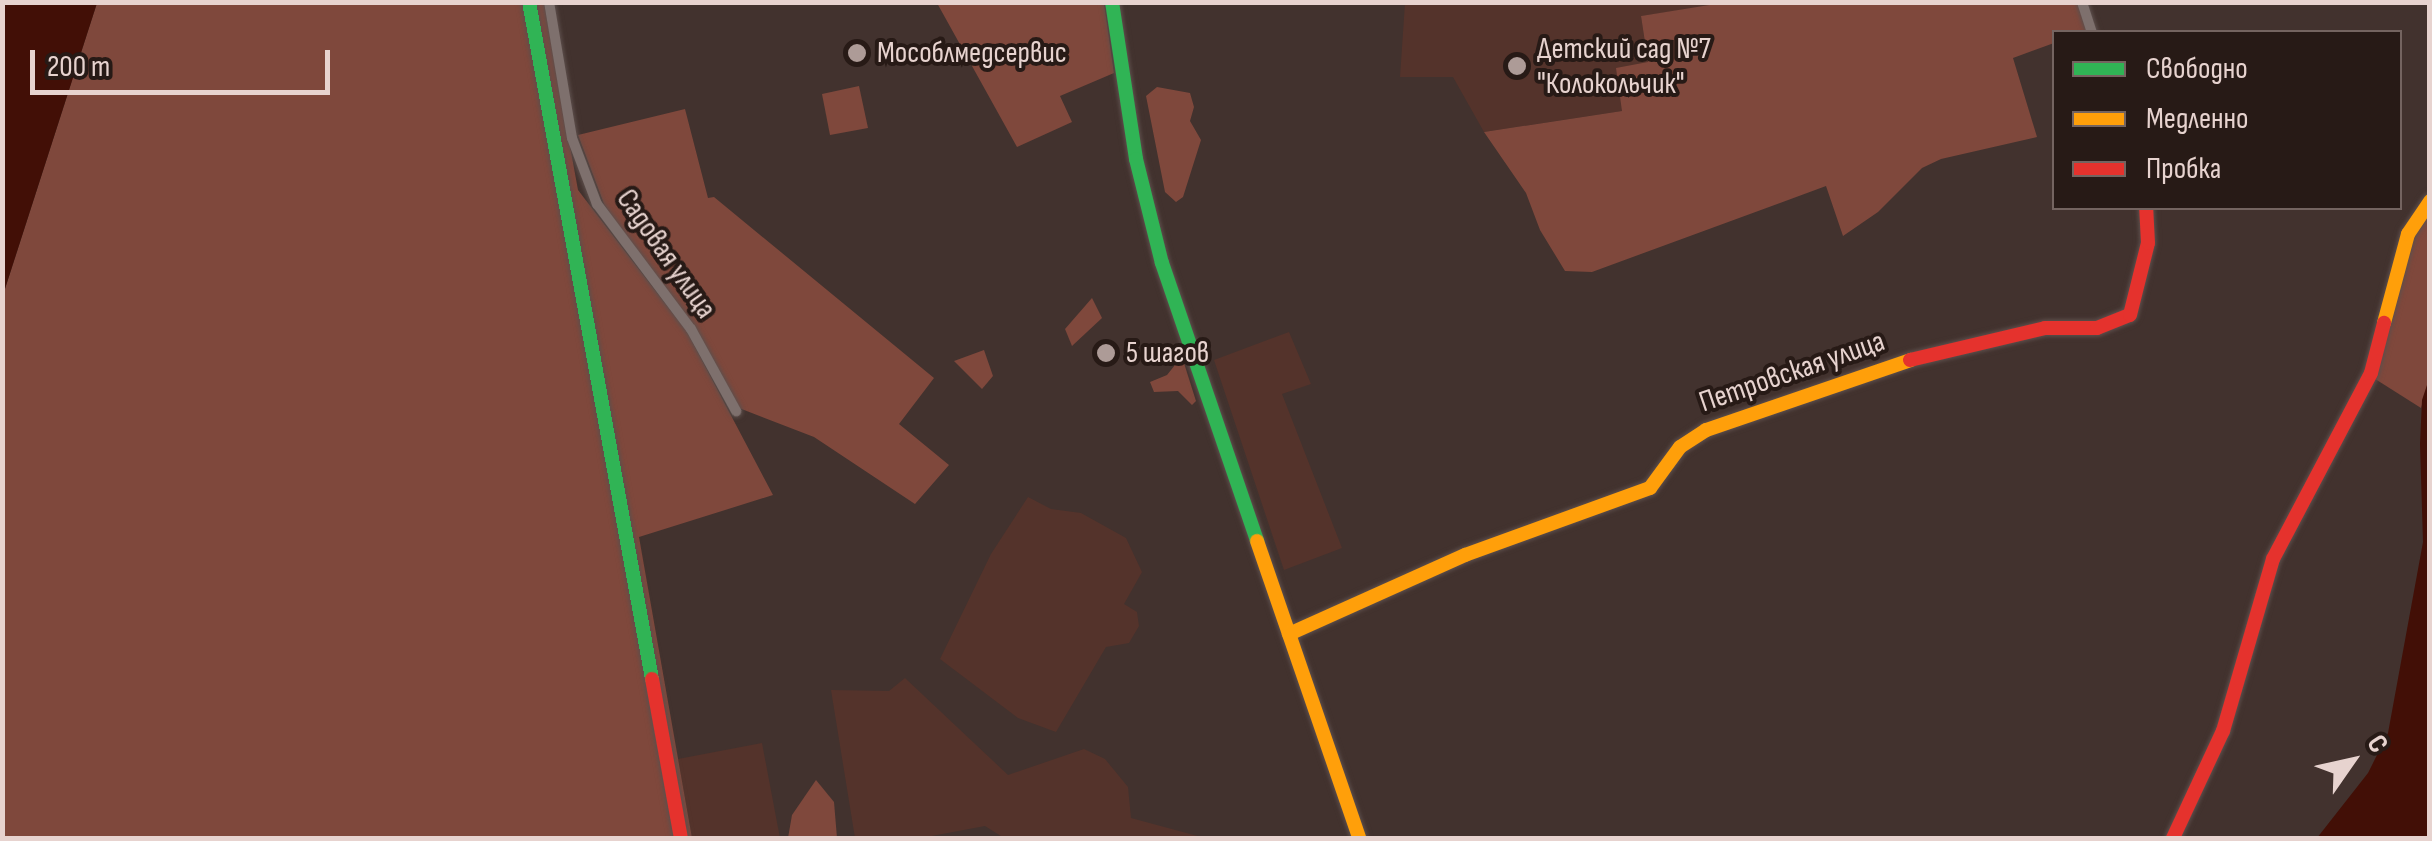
<!DOCTYPE html>
<html>
<head>
<meta charset="utf-8">
<style>
	body { margin:0 }
	#map { position:relative; width:2432px; height:841px; overflow:hidden; background:#42322e; font-family:"Sofia Sans Condensed",sans-serif }
	div>[style] { position:absolute }
	[style*='--x'] { left:calc(var(--x)*1px); top:calc(var(--y)*1px); width:calc(var(--w)*1px); rotate:calc(var(--a)*1deg) }
	.built>* { inset:0; background:#54332b }
	.green>* { inset:0; background:#7f483c }
	.water>* { inset:0; background:#420f06 }
	.roads { filter:drop-shadow(0 0 2px #5d4f4c) drop-shadow(0 0 2px #5d4f4c) }
	.street>* { height:10px; margin:-5px; padding:0 5px; transform-origin:5px; border-radius:5px; background:#7e706d }
	.fast>* { height:14px; margin:-7px; padding:0 7px; transform-origin:7px; border-radius:7px; background:#30b455 }
	.slow>* { height:14px; margin:-7px; padding:0 7px; transform-origin:7px; border-radius:7px; background:#ff9f0a }
	.jam>* { height:14px; margin:-7px; padding:0 7px; transform-origin:7px; border-radius:7px; background:#e5322d }
	.dots>* { width:28px; height:28px; translate:-50% -50%; box-sizing:border-box; border:5px solid #271a16; border-radius:50% }
	span { translate:-50% -50%; white-space:nowrap; text-align:center; line-height:1.15; -webkit-text-stroke:8px #271a16; paint-order:stroke }
	.poi-label { font-size:30px; color:#e7d3cf }
	.left { translate:0 -50%; text-align:left }
	.street-label { font-size:30px; color:#e7d3cf }
	.frame { position:absolute; inset:0; border:5px solid #e7d3cf; pointer-events:none }
	.legend { position:absolute; left:2052px; top:30px; width:350px; height:180px; box-sizing:border-box; background:#271a16; border:2px solid #746460; margin:0; padding:12px 18px; list-style:none; font-size:30px; color:#e7d3cf }
	.legend li { display:flex; align-items:center; gap:20px; height:50px }
	.legend b { width:50px; border:2px solid #746460 }
	.north { position:absolute; left:2302px; top:711px; width:100px; height:100px; -webkit-text-stroke:8px #271a16; paint-order:stroke; rotate:56deg; font-size:28px; font-weight:700; line-height:40px; text-align:center; color:#e7d3cf }
	.north::after { content:''; display:block; margin:auto; width:35px; height:45px; background:#e7d3cf; clip-path:polygon(50% 0,100% 100%,50% 72%,0 100%) }
	.scale { position:absolute; left:30px; top:50px; width:300px; height:45px; box-sizing:border-box; border:5px solid #e7d3cf; border-top:0; padding-left:12px; font-size:30px; line-height:35px; white-space:nowrap; color:#e7d3cf; -webkit-text-stroke:8px #271a16; paint-order:stroke }
</style>
</head>
<body>
<div id="map">
	<div class="built">
		<div style="clip-path:polygon(1405px 3px,1728px 3px,1641px 16px,1648px 63px,1622px 111px,1484px 132px,1453px 77px,1400px 77px)"></div>
		<div style="clip-path:polygon(1289px 332px,1311px 384px,1282px 394px,1342px 548px,1284px 570px,1214px 360px)"></div>
		<div style="clip-path:polygon(1028px 497px,1051px 509px,1081px 513px,1126px 538px,1142px 572px,1124px 604px,1137px 612px,1139px 626px,1129px 643px,1106px 647px,1056px 732px,1018px 718px,940px 659px,991px 554px)"></div>
		<div style="clip-path:polygon(905px 678px,1008px 775px,1084px 749px,1105px 759px,1128px 787px,1131px 818px,1205px 838px,1004px 838px,985px 826px,921px 838px,855px 838px,831px 690px,889px 691px)"></div>
		<div style="clip-path:polygon(762px 743px,780px 838px,692px 838px,678px 759px)"></div>
	</div>
	<div class="green">
		<div style="clip-path:polygon(1728px 2px,2079px 2px,2088px 32px,2054px 32px,2054px 43px,2013px 58px,2037px 137px,1941px 159px,1922px 168px,1878px 212px,1843px 236px,1826px 186px,1592px 272px,1565px 271px,1540px 230px,1526px 193px,1484px 132px,1622px 111px,1616px 68px,1648px 62px,1641px 16px)"></div>
		<div style="clip-path:polygon(97px 3px,544px 3px,578px 190px,687px 332px,773px 495px,639px 537px,692px 838px,2px 838px,3px 295px)"></div>
		<div style="clip-path:polygon(937px 3px,1104px 3px,1114px 73px,1060px 96px,1072px 122px,1017px 147px)"></div>
		<div style="clip-path:polygon(859px 86px,868px 128px,830px 135px,822px 94px)"></div>
		<div style="clip-path:polygon(1157px 87px,1190px 93px,1194px 107px,1190px 121px,1201px 140px,1183px 197px,1176px 202px,1165px 192px,1146px 96px)"></div>
		<div style="clip-path:polygon(685px 109px,708px 198px,714px 197px,934px 378px,899px 424px,949px 465px,915px 504px,814px 437px,739px 408px,604px 204px,578px 135px)"></div>
		<div style="clip-path:polygon(2429px 210px,2430px 379px,2421px 408px,2372px 377px,2403px 261px,2418px 224px)"></div>
		<div style="clip-path:polygon(1092px 298px,1102px 318px,1072px 346px,1065px 329px)"></div>
		<div style="clip-path:polygon(984px 350px,993px 376px,982px 389px,954px 361px)"></div>
		<div style="clip-path:polygon(1179px 360px,1184px 363px,1196px 401px,1192px 405px,1178px 391px,1154px 392px,1150px 382px,1167px 375px)"></div>
		<div style="clip-path:polygon(816px 780px,834px 802px,837px 838px,788px 838px,792px 815px)"></div>
	</div>
	<div class="water">
		<div style="clip-path:polygon(3px 2px,97px 3px,3px 295px,2px 3px)"></div>
		<div style="clip-path:polygon(2429px 379px,2429px 838px,2317px 838px,2368px 773px,2388px 733px,2423px 542px,2420px 444px,2422px 400px)"></div>
	</div>
	<div class="roads">
		<div class="street">
			<div style="--x:549;--y:2;--w:138;--a:80.4"></div>
			<div style="--x:572;--y:138;--w:71;--a:69.3"></div>
			<div style="--x:597;--y:204;--w:156;--a:53.1"></div>
			<div style="--x:691;--y:329;--w:94;--a:61.2"></div>
			<div style="--x:2082;--y:2;--w:32;--a:72"></div>
		</div>
		<div class="fast">
			<div style="--x:529;--y:2;--w:688;--a:79.7"></div>
			<div style="--x:1112;--y:2;--w:159;--a:81.3"></div>
			<div style="--x:1136;--y:159;--w:107;--a:76"></div>
			<div style="--x:1162;--y:263;--w:294;--a:71.1"></div>
		</div>
		<div class="slow">
			<div style="--x:2384;--y:323;--w:92;--a:-74.9"></div>
			<div style="--x:2408;--y:234;--w:40;--a:-56"></div>
			<div style="--x:1257;--y:541;--w:314;--a:71"></div>
			<div style="--x:1289;--y:634;--w:193;--a:-24.2"></div>
			<div style="--x:1465;--y:555;--w:197;--a:-19.9"></div>
			<div style="--x:1650;--y:488;--w:51;--a:-53.8"></div>
			<div style="--x:1680;--y:447;--w:31;--a:-33"></div>
			<div style="--x:1706;--y:430;--w:216;--a:-18.9"></div>
		</div>
		<div class="jam">
			<div style="--x:1910;--y:360;--w:139;--a:-13.3"></div>
			<div style="--x:2045;--y:328;--w:52;--a:0"></div>
			<div style="--x:2097;--y:328;--w:35;--a:-22"></div>
			<div style="--x:2130;--y:315;--w:74;--a:-76"></div>
			<div style="--x:2148;--y:243;--w:35;--a:-93"></div>
			<div style="--x:652;--y:679;--w:162;--a:79.7"></div>
			<div style="--x:2173;--y:838;--w:118;--a:-65"></div>
			<div style="--x:2223;--y:731;--w:179;--a:-73.8"></div>
			<div style="--x:2273;--y:559;--w:210;--a:-62.2"></div>
			<div style="--x:2371;--y:373;--w:52;--a:-75.4"></div>
		</div>
	</div>
	<div class="dots">
		<div style="left:857px;top:53px;background:#ad9b97"></div>
		<div style="left:1517px;top:66px;background:#ad9b97"></div>
		<div style="left:1106px;top:353px;background:#ad9b97"></div>
	</div>
	<div class="poi-label">
		<span class="left" style="left:1537px;top:66px">Детский сад №7<br>"Колокольчик"</span>
		<span class="left" style="left:877px;top:53px">Мособлмедсервис</span>
		<span class="left" style="left:1126px;top:353px">5 шагов</span>
	</div>
	<div class="street-label">
		<span style="left:666px;top:254px;rotate:55deg">Садовая улица</span>
		<span style="left:1792px;top:372px;rotate:-19deg">Петровская улица</span>
	</div>
	<div class="frame"></div>
	<ul class="legend">
	<li><b style="height:12px;background:#30b455"></b>Свободно</li>
	<li><b style="height:12px;background:#ff9f0a"></b>Медленно</li>
	<li><b style="height:12px;background:#e5322d"></b>Пробка</li>
	</ul>
	<div class="north">С</div>
	<div class="scale">200 m</div>
</div>
</body>
</html>
